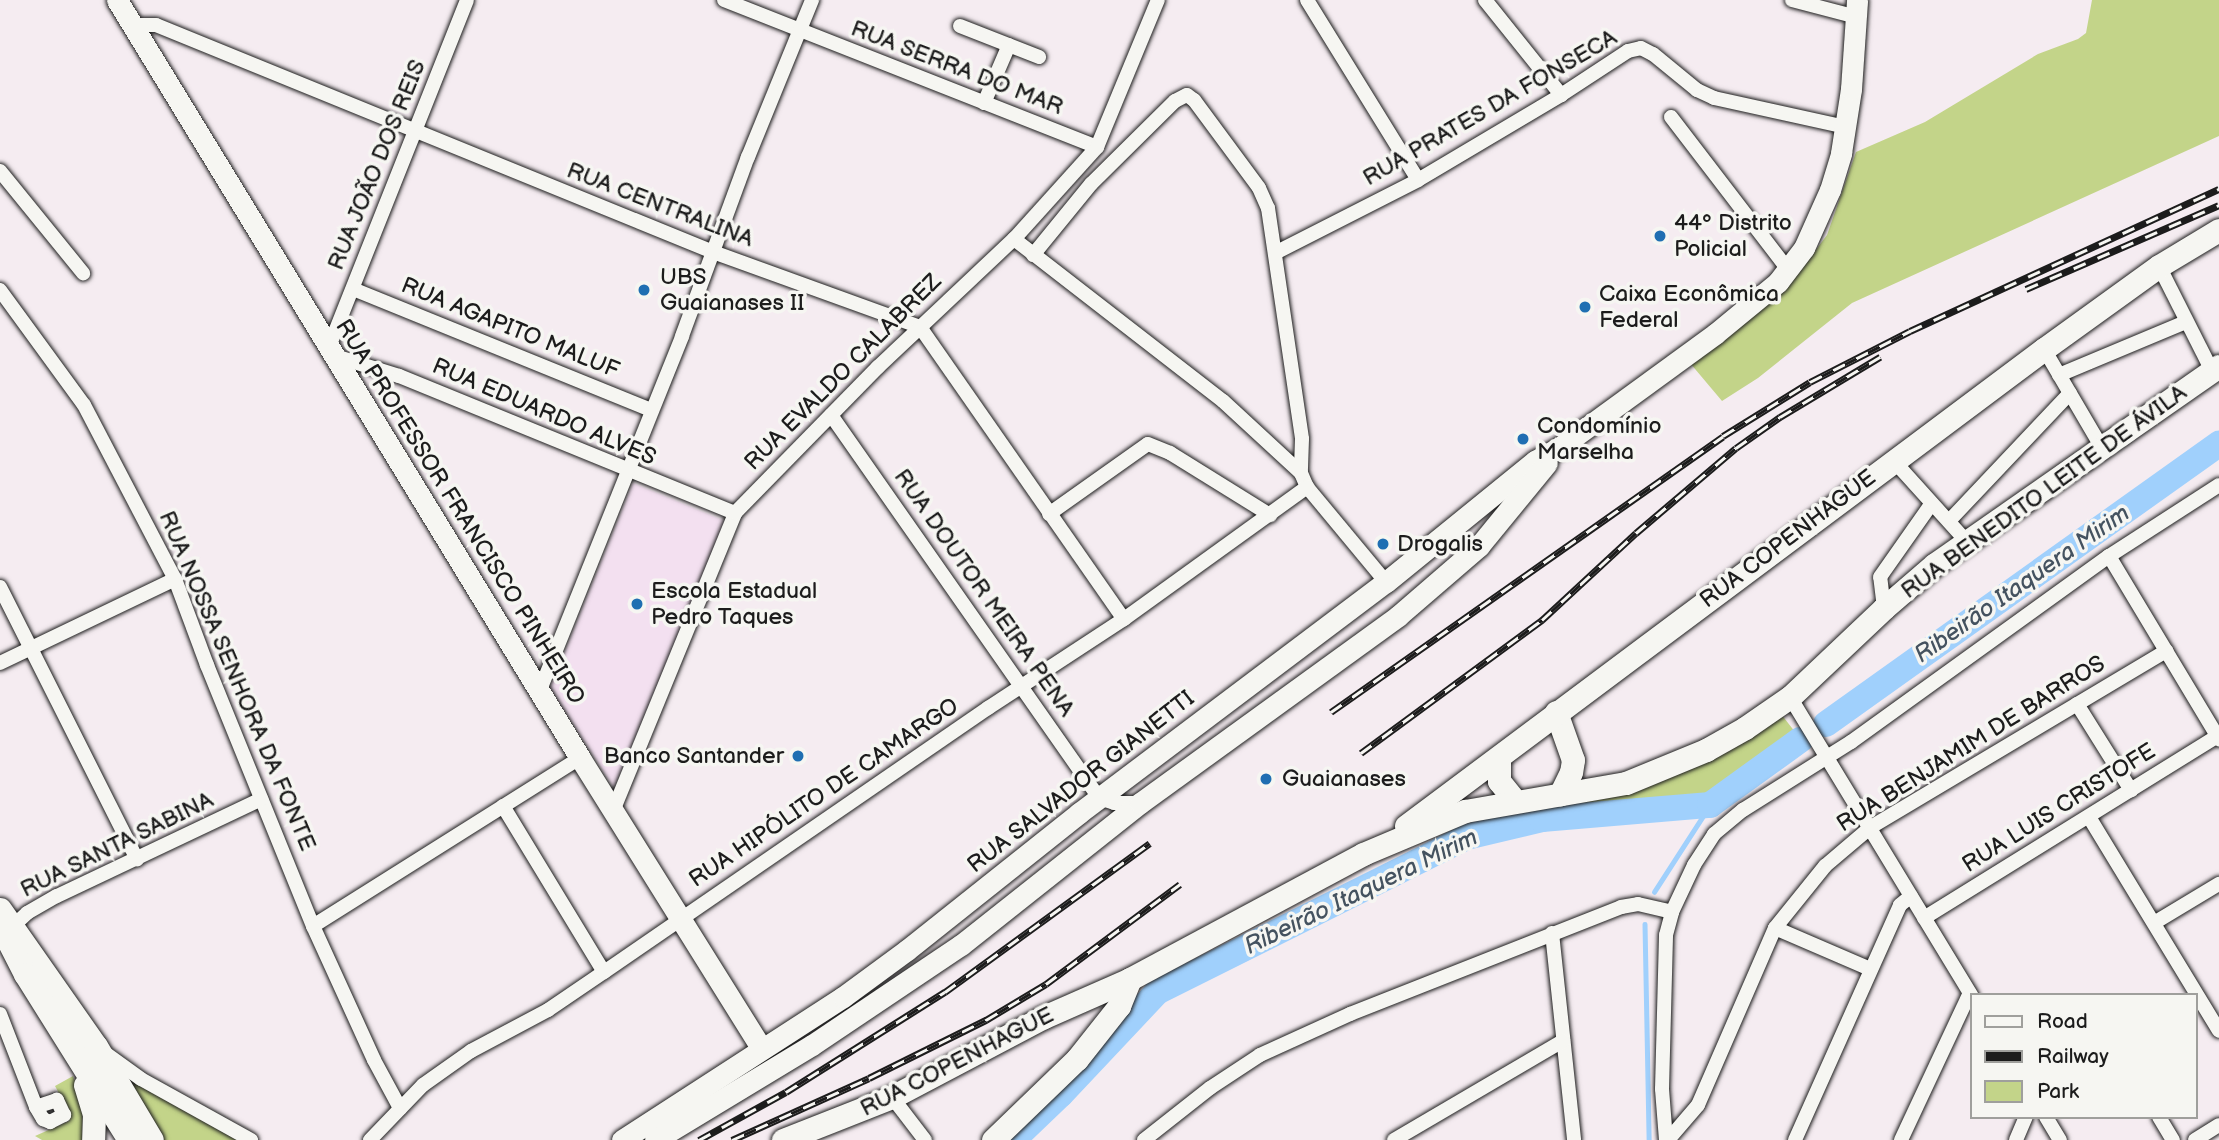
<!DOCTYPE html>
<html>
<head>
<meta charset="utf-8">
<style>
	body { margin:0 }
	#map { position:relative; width:2219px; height:1140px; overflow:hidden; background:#f5ecf1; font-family:"Balsamiq Sans",sans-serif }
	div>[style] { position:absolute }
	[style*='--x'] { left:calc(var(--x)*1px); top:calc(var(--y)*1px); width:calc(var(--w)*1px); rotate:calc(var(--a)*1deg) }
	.built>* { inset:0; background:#f3e0f0 }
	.green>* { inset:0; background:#c3d489 }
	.stream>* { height:4.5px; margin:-2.25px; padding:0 2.25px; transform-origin:2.25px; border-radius:2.25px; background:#a0d0fc }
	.river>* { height:26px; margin:-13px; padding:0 13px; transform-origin:13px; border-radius:13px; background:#a0d0fc }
	.roads { filter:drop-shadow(0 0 2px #1c1c1c) drop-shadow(0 0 2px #1c1c1c) }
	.street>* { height:14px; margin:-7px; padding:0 7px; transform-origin:7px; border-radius:7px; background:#f6f6f2 }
	.secondary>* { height:21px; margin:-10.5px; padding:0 10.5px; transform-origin:10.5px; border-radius:10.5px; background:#f6f6f2 }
	.primary>* { height:23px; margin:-11.5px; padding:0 11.5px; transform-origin:11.5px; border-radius:11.5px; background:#f6f6f2 }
	.rail>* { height:7px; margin-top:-3.5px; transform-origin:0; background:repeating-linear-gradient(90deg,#f6f6f2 0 13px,#1c1c1c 0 26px); box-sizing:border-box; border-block:2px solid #1c1c1c }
	.dots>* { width:19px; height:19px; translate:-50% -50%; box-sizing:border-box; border:4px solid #f6f6f2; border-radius:50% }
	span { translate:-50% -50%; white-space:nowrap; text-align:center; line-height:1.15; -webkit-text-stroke:7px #f6f6f2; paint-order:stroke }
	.street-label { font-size:23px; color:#1c1c1c }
	.poi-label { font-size:23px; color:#1c1c1c }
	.left { translate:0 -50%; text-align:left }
	.right { translate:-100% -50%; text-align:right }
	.water-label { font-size:24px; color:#44525f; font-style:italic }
	.legend { position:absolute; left:1970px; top:993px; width:228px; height:126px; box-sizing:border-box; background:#f6f6f2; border:2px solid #9f9f9c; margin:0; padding:9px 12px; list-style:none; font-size:21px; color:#1c1c1c }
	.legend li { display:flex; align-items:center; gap:14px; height:35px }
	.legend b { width:35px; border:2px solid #9f9f9c }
</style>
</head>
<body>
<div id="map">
	<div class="built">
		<div style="clip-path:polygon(633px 483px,725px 521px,614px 788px,550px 688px)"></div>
	</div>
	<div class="green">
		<div style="clip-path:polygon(2092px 0,2219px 0,2219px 136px,1852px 303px,1758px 378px,1722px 401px,1690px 363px,1794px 279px,1827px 235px,1856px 152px,1925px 122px,2038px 54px,2078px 39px,2086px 33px)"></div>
		<div style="clip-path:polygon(1781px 714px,1799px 737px,1712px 799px,1702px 802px,1655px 802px,1553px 808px,1554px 802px)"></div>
		<div style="clip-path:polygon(121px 1073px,242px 1140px,163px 1140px)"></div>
		<div style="clip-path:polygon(73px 1076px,83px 1104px,82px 1140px,42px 1140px,35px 1136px,69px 1121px,70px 1114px,55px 1086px)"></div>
	</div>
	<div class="stream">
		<div style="--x:1654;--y:892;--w:103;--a:-57.2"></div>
		<div style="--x:1645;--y:924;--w:216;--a:88.9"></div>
	</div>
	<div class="river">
		<div style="--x:1826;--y:724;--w:483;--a:-35.5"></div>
		<div style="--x:1013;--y:1140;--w:66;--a:-43.8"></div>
		<div style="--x:1061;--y:1094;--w:140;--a:-46.7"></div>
		<div style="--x:1157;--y:992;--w:346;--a:-26.6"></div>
		<div style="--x:1466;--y:837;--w:78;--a:-13.3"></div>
		<div style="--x:1542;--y:819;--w:169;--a:-4.8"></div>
		<div style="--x:1710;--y:805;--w:111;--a:-35.8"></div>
	</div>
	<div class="roads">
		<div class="street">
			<div style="--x:724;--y:0;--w:401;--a:21.5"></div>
			<div style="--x:1307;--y:0;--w:211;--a:58.3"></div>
			<div style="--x:1485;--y:0;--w:122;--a:51.3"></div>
			<div style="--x:1792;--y:0;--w:67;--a:14.7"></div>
			<div style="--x:132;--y:25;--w:24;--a:0"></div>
			<div style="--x:156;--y:25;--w:601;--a:22.17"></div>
			<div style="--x:713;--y:252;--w:220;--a:19.9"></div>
			<div style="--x:920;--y:327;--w:356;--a:55.1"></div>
			<div style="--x:960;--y:26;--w:85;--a:21.4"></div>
			<div style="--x:984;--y:103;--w:63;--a:-66.7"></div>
			<div style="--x:1671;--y:117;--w:194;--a:52.5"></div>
			<div style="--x:0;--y:171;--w:132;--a:50.9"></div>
			<div style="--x:1014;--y:239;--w:264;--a:37.8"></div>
			<div style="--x:1223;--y:401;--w:106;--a:42.7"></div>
			<div style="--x:1275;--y:253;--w:161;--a:-27"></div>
			<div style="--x:1418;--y:180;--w:166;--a:-30.7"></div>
			<div style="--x:1561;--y:95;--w:80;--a:-33.3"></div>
			<div style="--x:1628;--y:51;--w:13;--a:-13"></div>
			<div style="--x:1641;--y:48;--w:13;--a:27"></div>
			<div style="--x:1653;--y:54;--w:57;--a:39.3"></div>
			<div style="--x:1697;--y:90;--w:19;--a:25"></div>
			<div style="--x:1714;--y:98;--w:135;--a:12.4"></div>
			<div style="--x:1033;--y:255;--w:92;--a:-50.8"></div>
			<div style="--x:1091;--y:184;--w:118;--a:-44.7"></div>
			<div style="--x:1175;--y:101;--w:13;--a:-27"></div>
			<div style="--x:1187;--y:95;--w:9;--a:36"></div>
			<div style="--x:1194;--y:100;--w:109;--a:53.5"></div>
			<div style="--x:1259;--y:188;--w:22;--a:66"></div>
			<div style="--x:1268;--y:208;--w:233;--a:81.6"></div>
			<div style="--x:1302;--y:439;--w:34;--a:92"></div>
			<div style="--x:1301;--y:473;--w:15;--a:67"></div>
			<div style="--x:1307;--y:487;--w:124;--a:50.3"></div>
			<div style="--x:2159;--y:266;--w:118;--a:63.2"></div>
			<div style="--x:353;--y:289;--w:322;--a:22.1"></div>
			<div style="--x:0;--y:290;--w:142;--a:53.9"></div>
			<div style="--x:84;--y:405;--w:196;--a:62.4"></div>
			<div style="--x:175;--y:579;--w:92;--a:69.6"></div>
			<div style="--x:207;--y:665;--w:282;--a:67.9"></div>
			<div style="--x:313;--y:926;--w:147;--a:65.5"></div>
			<div style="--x:374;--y:1060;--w:55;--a:61.6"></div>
			<div style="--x:329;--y:347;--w:373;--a:-68.3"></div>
			<div style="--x:2044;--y:349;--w:115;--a:59.6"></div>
			<div style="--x:335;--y:356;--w:67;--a:17.4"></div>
			<div style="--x:399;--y:376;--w:363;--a:22.2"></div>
			<div style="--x:2059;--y:375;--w:138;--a:-22.7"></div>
			<div style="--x:831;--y:415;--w:467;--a:55"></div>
			<div style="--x:1099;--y:798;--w:16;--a:18"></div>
			<div style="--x:1114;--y:803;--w:26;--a:0"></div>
			<div style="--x:1893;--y:460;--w:110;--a:47.9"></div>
			<div style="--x:1049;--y:514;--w:121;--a:-35.3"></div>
			<div style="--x:1148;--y:444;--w:24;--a:22"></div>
			<div style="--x:1170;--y:453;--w:118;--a:31.8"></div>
			<div style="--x:1949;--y:521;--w:176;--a:-46.6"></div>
			<div style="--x:2109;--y:556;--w:214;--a:59"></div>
			<div style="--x:0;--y:587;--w:305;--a:63.3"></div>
			<div style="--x:1884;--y:608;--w:31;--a:-97"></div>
			<div style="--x:1880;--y:577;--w:90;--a:-54.9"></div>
			<div style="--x:0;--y:663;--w:194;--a:-25.6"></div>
			<div style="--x:540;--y:690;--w:381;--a:-68.1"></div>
			<div style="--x:682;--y:336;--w:191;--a:-69.8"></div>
			<div style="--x:748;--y:157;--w:170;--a:-67.8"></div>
			<div style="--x:1790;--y:697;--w:350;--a:58.7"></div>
			<div style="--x:2077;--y:704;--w:102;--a:57.9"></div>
			<div style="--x:503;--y:806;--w:194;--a:58.7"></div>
			<div style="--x:613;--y:811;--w:322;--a:-67.7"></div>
			<div style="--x:735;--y:513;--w:204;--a:-45.6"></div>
			<div style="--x:878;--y:367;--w:187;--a:-43.3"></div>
			<div style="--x:1014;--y:239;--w:124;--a:-47.9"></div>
			<div style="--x:1097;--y:147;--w:159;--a:-67.5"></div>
			<div style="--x:2089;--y:817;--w:250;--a:58.7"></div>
			<div style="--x:1924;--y:918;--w:345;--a:-31.8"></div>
			<div style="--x:2154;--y:923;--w:76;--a:-31"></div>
			<div style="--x:313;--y:926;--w:315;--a:-32.2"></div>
			<div style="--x:1775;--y:928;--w:103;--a:23.3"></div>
			<div style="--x:9;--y:930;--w:25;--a:-43"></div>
			<div style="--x:27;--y:913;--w:34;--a:-30"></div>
			<div style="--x:57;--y:896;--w:226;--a:-25.4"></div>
			<div style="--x:1552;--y:933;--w:208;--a:83.9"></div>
			<div style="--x:0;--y:1014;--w:100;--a:68.8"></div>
			<div style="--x:36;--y:1107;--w:14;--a:60"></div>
			<div style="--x:43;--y:1119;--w:8;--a:23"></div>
			<div style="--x:50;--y:1122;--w:16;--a:-27"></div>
			<div style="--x:64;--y:1115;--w:17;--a:-115"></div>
			<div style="--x:57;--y:1100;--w:22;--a:162"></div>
			<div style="--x:105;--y:1053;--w:44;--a:35.8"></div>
			<div style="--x:141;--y:1079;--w:126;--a:29"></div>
			<div style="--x:892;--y:1097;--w:54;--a:52.5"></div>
			<div style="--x:2046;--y:1117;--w:27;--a:59"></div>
			<div style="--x:2159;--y:1117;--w:27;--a:59"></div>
			<div style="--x:370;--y:1140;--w:76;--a:-46.1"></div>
			<div style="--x:423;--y:1085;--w:59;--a:-35.3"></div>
			<div style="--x:471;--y:1051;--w:87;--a:-28"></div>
			<div style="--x:548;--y:1010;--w:68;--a:-34.2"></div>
			<div style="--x:604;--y:972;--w:466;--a:-34.5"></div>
			<div style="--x:988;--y:708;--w:163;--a:-33.2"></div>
			<div style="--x:1124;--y:619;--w:226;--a:-35.8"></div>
			<div style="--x:1144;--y:1140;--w:84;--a:-38.2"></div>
			<div style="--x:1210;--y:1088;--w:60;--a:-33.4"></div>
			<div style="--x:1260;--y:1055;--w:99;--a:-24.5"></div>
			<div style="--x:1350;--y:1014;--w:291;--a:-21.5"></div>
			<div style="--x:1621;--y:907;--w:17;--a:-10"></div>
			<div style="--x:1638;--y:904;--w:35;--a:13"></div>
			<div style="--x:1394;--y:1140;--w:196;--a:-30.4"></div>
			<div style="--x:1666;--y:1140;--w:51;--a:-94.5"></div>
			<div style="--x:1662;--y:1089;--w:154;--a:-88.5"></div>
			<div style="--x:1666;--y:935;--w:24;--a:-75"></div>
			<div style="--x:1672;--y:912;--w:52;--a:-64.9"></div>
			<div style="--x:1694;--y:865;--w:37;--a:-57"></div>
			<div style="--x:1714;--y:834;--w:38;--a:-40"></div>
			<div style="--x:1743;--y:810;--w:128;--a:-32.2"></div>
			<div style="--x:1851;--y:742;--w:318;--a:-35.8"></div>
			<div style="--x:2109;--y:556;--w:131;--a:-32.8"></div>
			<div style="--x:1668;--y:1140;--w:46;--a:-49.4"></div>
			<div style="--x:1698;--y:1105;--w:193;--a:-66.5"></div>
			<div style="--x:1775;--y:928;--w:80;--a:-51.1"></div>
			<div style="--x:1825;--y:866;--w:60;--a:-40.3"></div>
			<div style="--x:1871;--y:827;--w:344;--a:-30.8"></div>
			<div style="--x:1795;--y:1140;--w:257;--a:-65.9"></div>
			<div style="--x:1900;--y:905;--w:14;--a:-39"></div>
			<div style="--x:1901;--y:1140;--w:162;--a:-64.9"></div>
			<div style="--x:2016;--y:1140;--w:25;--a:-67"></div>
			<div style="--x:2195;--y:1140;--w:28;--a:-32"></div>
		</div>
		<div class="secondary">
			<div style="--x:117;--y:0;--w:888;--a:58.58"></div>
			<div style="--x:580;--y:758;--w:343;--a:58"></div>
			<div style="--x:622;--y:1140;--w:263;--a:-32.9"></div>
			<div style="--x:843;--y:997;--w:79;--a:-36.3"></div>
			<div style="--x:907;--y:950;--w:220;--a:-38.5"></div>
			<div style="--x:1079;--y:813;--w:384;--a:-37"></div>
			<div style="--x:1386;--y:582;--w:192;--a:-39.1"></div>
			<div style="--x:1535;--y:461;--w:29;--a:-29"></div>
			<div style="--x:1560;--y:447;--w:192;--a:-36.1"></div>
			<div style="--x:1715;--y:334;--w:82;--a:-39.5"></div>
			<div style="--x:1778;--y:282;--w:43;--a:-52.6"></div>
			<div style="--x:1804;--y:248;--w:64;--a:-65.9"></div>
			<div style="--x:1830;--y:190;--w:39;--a:-73"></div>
			<div style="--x:1841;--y:153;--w:65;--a:-81.1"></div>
			<div style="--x:1851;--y:89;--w:89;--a:-86.1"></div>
			<div style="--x:655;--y:1140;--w:184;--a:-31.2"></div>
			<div style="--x:812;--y:1045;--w:179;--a:-33.9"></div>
			<div style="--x:961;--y:945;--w:228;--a:-38.4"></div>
			<div style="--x:1140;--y:803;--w:319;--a:-35.9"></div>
			<div style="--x:1398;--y:616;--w:107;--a:-40.8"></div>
			<div style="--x:1479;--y:546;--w:107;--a:-50.7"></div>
		</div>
		<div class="primary">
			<div style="--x:1556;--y:712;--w:51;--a:70.5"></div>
			<div style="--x:1573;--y:760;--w:12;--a:99"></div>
			<div style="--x:1571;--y:772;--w:25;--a:116"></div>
			<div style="--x:1499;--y:758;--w:23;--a:90"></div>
			<div style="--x:1499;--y:781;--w:26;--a:51"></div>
			<div style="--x:1406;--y:826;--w:797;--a:-36.78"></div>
			<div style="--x:2044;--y:349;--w:142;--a:-35.8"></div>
			<div style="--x:2159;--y:266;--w:70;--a:-31"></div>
			<div style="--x:0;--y:909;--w:167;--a:55"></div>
			<div style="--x:96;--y:1046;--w:109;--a:59.2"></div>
			<div style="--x:1;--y:927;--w:53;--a:62.9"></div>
			<div style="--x:25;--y:974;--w:196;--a:57.9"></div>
			<div style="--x:85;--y:1085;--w:31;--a:73"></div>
			<div style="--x:94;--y:1115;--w:25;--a:92"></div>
			<div style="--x:783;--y:1140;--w:117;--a:-21.5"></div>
			<div style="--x:892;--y:1097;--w:172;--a:-27.8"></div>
			<div style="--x:1044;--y:1017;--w:94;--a:-23.8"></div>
			<div style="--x:1130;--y:979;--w:264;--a:-28.2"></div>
			<div style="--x:1363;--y:854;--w:111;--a:-22.9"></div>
			<div style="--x:1465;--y:811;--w:163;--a:-9.9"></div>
			<div style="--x:1626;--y:783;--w:87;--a:-22.4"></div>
			<div style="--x:1706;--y:750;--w:45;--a:-29.4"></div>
			<div style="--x:1745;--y:728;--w:55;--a:-34.6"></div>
			<div style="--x:1790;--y:697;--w:129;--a:-43.4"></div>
			<div style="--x:1884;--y:608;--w:67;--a:-40.8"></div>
			<div style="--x:1935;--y:564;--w:346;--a:-34.9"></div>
			<div style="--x:993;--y:1140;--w:117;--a:-44"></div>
			<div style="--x:1077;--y:1059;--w:68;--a:-51.6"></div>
			<div style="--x:1119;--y:1006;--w:29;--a:-68"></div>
		</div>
	</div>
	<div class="rail">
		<div style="--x:2026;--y:289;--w:210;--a:-23.5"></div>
		<div style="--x:1331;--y:712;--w:479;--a:-35.1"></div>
		<div style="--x:1723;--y:436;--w:102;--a:-31.8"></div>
		<div style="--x:1810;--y:382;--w:112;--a:-27"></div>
		<div style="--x:1910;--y:331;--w:340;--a:-24.7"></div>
		<div style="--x:1361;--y:753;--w:225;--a:-36.3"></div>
		<div style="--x:1542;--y:620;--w:128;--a:-42.8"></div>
		<div style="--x:1636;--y:533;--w:131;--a:-40.4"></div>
		<div style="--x:1736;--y:448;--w:54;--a:-35.2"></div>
		<div style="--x:1780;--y:417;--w:117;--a:-31"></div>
		<div style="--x:699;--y:1140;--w:99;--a:-28.9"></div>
		<div style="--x:786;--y:1092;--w:188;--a:-32.2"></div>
		<div style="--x:945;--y:992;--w:253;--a:-36"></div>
		<div style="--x:732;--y:1140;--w:150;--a:-24.3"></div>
		<div style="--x:869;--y:1078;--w:131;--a:-26.4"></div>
		<div style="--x:986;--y:1020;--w:70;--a:-31"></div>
		<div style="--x:1046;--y:984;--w:167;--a:-36.7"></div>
	</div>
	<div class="dots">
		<div style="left:1660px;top:236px;background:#1f6fb2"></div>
		<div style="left:644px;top:290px;background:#1f6fb2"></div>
		<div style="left:1585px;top:307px;background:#1f6fb2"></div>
		<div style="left:1523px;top:439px;background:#1f6fb2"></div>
		<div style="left:1383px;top:544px;background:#1f6fb2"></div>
		<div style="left:637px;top:604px;background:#1f6fb2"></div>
		<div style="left:798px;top:756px;background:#1f6fb2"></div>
		<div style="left:1266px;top:779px;background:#1f6fb2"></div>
	</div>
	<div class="street-label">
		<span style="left:957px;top:68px;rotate:21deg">RUA SERRA DO MAR</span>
		<span style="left:1490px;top:108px;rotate:-30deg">RUA PRATES DA FONSECA</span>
		<span style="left:377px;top:165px;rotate:-68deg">RUA JOÃO DOS REIS</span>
		<span style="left:660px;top:205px;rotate:21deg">RUA CENTRALINA</span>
		<span style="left:510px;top:328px;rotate:22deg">RUA AGAPITO MALUF</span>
		<span style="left:843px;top:372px;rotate:-45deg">RUA EVALDO CALABREZ</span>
		<span style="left:544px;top:412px;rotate:23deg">RUA EDUARDO ALVES</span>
		<span style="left:2044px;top:492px;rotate:-36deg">RUA BENEDITO LEITE DE ÁVILA</span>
		<span style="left:460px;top:512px;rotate:58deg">RUA PROFESSOR FRANCISCO PINHEIRO</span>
		<span style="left:1788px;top:539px;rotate:-37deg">RUA COPENHAGUE</span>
		<span style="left:984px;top:593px;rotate:55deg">RUA DOUTOR MEIRA PENA</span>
		<span style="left:237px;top:681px;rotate:67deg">RUA NOSSA SENHORA DA FONTE</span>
		<span style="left:1971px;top:744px;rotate:-32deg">RUA BENJAMIM DE BARROS</span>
		<span style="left:1081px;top:782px;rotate:-38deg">RUA SALVADOR GIANETTI</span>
		<span style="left:824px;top:793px;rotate:-34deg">RUA HIPÓLITO DE CAMARGO</span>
		<span style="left:2059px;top:808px;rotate:-32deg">RUA LUIS CRISTOFE</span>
		<span style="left:117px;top:845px;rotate:-26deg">RUA SANTA SABINA</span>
		<span style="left:957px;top:1062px;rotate:-27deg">RUA COPENHAGUE</span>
	</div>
	<div class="poi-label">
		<span class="left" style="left:1674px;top:236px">44º Distrito<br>Policial</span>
		<span class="left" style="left:660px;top:290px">UBS<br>Guaianases II</span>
		<span class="left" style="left:1599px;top:307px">Caixa Econômica<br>Federal</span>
		<span class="left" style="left:1537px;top:439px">Condomínio<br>Marselha</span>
		<span class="left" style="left:1397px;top:544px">Drogalis</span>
		<span class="left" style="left:651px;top:604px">Escola Estadual<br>Pedro Taques</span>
		<span class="right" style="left:784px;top:756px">Banco Santander</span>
		<span class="left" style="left:1282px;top:779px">Guaianases</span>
	</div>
	<div class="water-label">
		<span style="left:2022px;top:584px;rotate:-35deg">Ribeirão Itaquera Mirim</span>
		<span style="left:1361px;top:892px;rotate:-26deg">Ribeirão Itaquera Mirim</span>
	</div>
	<ul class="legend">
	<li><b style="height:9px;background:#f6f6f2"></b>Road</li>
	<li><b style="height:9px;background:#1c1c1c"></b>Railway</li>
	<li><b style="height:19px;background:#c3d489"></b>Park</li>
	</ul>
</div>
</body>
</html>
